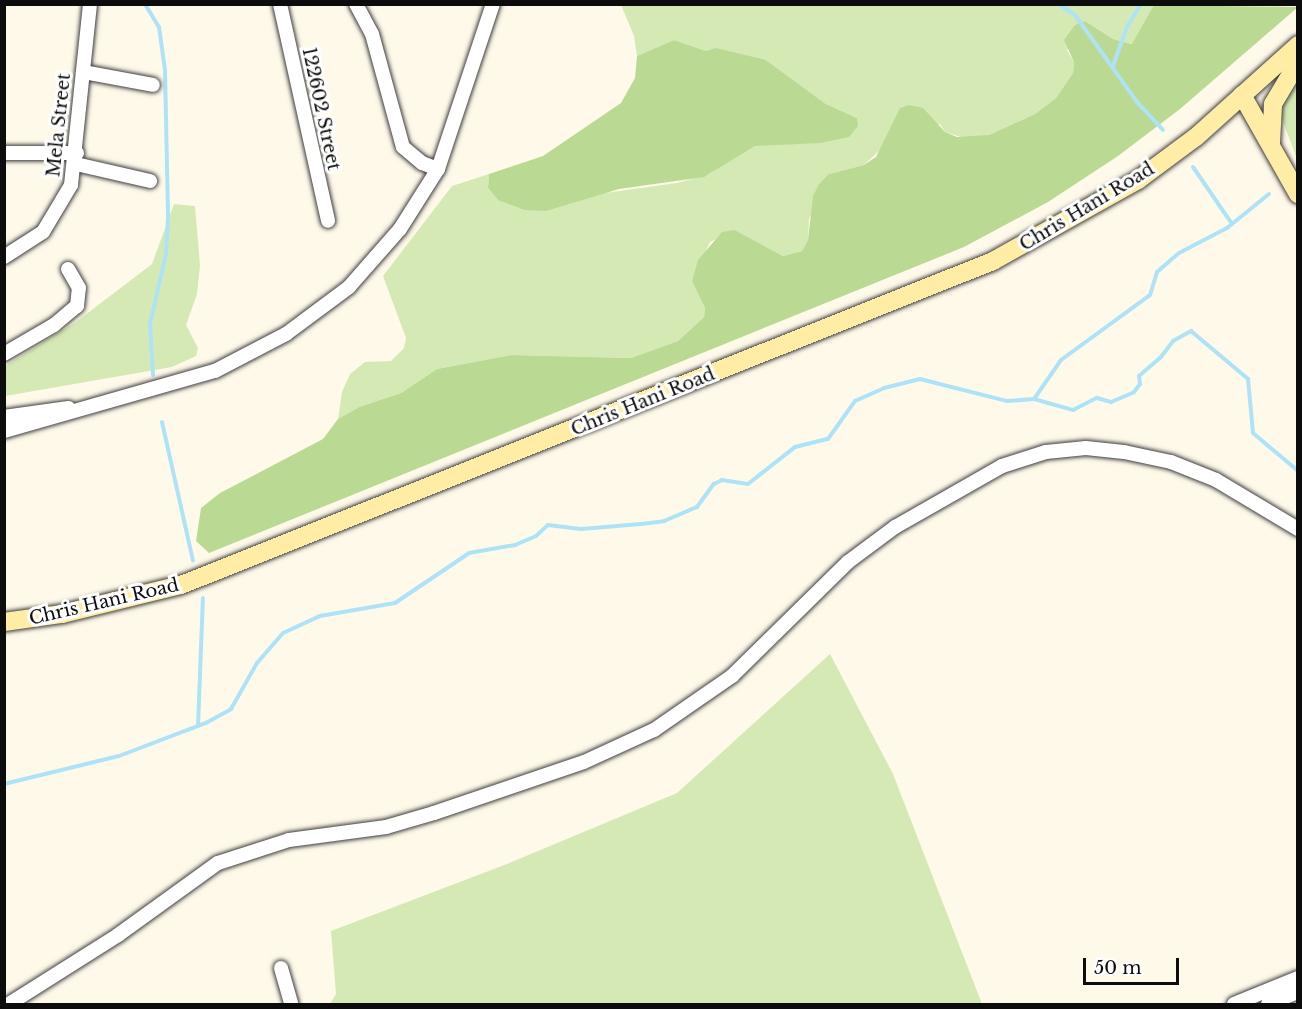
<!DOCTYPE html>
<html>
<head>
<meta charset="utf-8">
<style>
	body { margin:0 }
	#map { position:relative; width:1302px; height:1009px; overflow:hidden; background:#fff9ea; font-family:"Libre Baskerville",serif }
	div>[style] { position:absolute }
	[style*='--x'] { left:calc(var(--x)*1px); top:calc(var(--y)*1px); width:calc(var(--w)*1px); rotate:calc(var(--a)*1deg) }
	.green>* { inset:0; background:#d5e9b4 }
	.forest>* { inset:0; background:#bada93 }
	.stream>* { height:4px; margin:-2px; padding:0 2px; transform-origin:2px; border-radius:2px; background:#aee3f7 }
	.roads { filter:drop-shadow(0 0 2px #3f3f3f) drop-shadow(0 0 2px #3f3f3f) }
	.street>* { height:14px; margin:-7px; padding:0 7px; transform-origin:7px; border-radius:7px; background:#fff }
	.secondary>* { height:18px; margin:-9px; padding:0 9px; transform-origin:9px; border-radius:9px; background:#ffeda5 }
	span { translate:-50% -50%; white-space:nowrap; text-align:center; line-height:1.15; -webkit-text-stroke:6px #fff; paint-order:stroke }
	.street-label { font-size:18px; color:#0c0c0c }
	.frame { position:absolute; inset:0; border:6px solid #0c0c0c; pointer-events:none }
	.scale { position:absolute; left:1083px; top:958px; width:96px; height:27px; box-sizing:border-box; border:3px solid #0c0c0c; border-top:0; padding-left:8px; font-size:18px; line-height:21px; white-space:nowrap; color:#0c0c0c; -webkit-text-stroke:4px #fff; paint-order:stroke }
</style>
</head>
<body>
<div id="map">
	<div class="green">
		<div style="clip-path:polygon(621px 5px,1154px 5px,1133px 44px,1113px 39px,1085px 21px,1067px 50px,1074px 62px,1073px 73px,1056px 98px,1035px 114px,989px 135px,968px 139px,945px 132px,940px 124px,881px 149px,864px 165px,829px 174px,809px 219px,808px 240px,802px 251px,783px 256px,735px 230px,710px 242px,692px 280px,705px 308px,704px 317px,678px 341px,631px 358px,511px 355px,437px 369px,401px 393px,359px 407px,338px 419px,342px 392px,350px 374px,365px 362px,391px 361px,404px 348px,406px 338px,383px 276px,452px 186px,489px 174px,488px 188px,498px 200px,605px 193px,677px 183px,710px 174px,733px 156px,755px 146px,857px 118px,826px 104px,766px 60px,706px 51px,674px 40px,637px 56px,634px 36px)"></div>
		<div style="clip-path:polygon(1297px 82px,1297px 159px,1281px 116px,1284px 102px)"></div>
		<div style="clip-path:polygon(174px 204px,195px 206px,200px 265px,197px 294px,186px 325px,198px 348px,196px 356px,172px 367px,5px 396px,5px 366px,76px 322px,152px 264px)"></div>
		<div style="clip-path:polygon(830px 654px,893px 774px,982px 1004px,330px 1004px,336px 994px,331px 931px,507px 864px,677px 793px)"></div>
	</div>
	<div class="forest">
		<div style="clip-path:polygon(1154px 5px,1298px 7px,1180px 109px,1118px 156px,1048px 202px,964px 247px,209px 553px,196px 541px,201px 508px,220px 493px,323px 439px,338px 419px,359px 407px,401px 393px,437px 369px,511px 355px,631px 358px,678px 341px,704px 317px,705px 308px,692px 281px,698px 260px,722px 232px,735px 230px,783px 256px,802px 251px,808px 240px,813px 196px,819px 184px,829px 174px,864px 165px,876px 157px,900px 108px,909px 105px,923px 108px,945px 132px,957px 137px,989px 135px,1035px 114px,1056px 98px,1073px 73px,1074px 62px,1064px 40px,1075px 25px,1085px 21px,1113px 39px,1132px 44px)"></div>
		<div style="clip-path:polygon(674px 40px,706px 51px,716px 48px,766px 60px,826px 104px,857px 118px,858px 126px,849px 137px,820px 143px,755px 146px,704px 177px,619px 189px,546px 211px,525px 210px,498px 200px,488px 188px,489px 174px,543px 156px,621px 103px,635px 78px,637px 56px)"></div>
	</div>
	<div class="stream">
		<div style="--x:145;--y:4;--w:27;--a:59"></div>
		<div style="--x:159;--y:27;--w:43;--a:82.1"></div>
		<div style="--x:165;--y:70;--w:147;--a:88.8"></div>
		<div style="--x:168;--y:217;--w:37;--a:93"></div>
		<div style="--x:166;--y:254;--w:72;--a:102.9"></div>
		<div style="--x:150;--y:324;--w:51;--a:86.6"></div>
		<div style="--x:1059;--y:4;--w:19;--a:35"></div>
		<div style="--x:1075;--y:15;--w:107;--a:54.5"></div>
		<div style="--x:1137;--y:102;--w:38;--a:47"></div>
		<div style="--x:1113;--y:66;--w:41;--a:-70.3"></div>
		<div style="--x:1127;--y:27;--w:27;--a:-59"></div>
		<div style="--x:1193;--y:167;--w:69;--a:55.6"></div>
		<div style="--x:1034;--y:399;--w:47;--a:-55.3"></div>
		<div style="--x:1061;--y:360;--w:110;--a:-36.1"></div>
		<div style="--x:1150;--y:295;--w:24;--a:-73"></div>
		<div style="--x:1157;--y:272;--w:29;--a:-41"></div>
		<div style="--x:1179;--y:253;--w:54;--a:-27.5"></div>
		<div style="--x:1227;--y:228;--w:54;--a:-39"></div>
		<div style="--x:162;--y:422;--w:142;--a:77.4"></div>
		<div style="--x:198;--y:726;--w:128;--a:-87.8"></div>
		<div style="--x:4;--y:784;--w:118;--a:-13.7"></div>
		<div style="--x:119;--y:756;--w:93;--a:-20.8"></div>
		<div style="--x:206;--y:723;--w:29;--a:-29"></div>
		<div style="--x:231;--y:709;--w:53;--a:-60.5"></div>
		<div style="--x:257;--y:663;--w:40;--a:-49"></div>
		<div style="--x:283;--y:633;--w:41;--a:-24.7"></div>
		<div style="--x:320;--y:616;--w:76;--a:-9.8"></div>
		<div style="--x:395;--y:603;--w:89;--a:-34"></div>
		<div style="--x:469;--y:553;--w:47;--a:-9.9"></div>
		<div style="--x:515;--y:545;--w:23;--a:-23"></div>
		<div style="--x:536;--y:536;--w:16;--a:-43"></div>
		<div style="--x:548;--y:525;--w:33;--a:7"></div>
		<div style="--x:581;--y:529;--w:60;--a:-4.8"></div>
		<div style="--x:641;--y:524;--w:23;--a:-7"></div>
		<div style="--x:664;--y:521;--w:36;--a:-23"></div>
		<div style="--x:697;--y:507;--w:29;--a:-54"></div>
		<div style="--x:714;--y:484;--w:9;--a:-27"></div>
		<div style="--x:722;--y:480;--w:26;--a:9"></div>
		<div style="--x:748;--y:484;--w:60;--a:-38.2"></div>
		<div style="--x:795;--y:447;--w:34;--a:-14"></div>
		<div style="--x:828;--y:439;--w:47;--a:-54.6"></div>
		<div style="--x:855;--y:401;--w:32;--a:-24"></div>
		<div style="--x:884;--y:388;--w:37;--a:-14"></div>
		<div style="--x:920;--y:379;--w:90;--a:14.2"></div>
		<div style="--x:1007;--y:401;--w:27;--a:-4"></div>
		<div style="--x:1034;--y:399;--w:41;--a:15.8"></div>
		<div style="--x:1073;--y:410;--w:27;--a:-27"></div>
		<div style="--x:1097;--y:398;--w:15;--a:16"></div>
		<div style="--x:1111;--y:402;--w:25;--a:-23"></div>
		<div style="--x:1134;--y:392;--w:10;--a:-53"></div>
		<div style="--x:1140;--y:384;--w:8;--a:-97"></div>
		<div style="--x:1139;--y:376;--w:29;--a:-41"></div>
		<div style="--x:1161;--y:357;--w:20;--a:-53"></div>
		<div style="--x:1173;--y:341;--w:21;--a:-29"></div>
		<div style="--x:1191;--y:331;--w:75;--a:40.1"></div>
		<div style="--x:1248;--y:379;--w:54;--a:84.7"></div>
		<div style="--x:1253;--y:433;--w:59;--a:40.2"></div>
	</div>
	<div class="roads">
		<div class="street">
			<div style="--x:280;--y:4;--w:222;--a:77.5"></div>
			<div style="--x:356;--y:4;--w:34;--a:62"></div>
			<div style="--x:372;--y:34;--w:117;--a:74.7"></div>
			<div style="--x:403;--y:147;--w:25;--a:40"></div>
			<div style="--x:422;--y:163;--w:17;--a:21"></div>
			<div style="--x:83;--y:72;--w:71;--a:10.5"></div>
			<div style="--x:4;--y:153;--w:73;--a:0"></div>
			<div style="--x:76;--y:164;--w:76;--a:12.9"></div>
			<div style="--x:4;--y:257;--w:46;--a:-32.7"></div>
			<div style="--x:43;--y:232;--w:55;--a:-59.2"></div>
			<div style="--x:71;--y:185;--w:182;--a:-84"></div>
			<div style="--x:4;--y:354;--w:58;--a:-30.1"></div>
			<div style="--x:54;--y:325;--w:30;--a:-40"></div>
			<div style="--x:77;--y:306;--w:18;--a:-84"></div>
			<div style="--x:79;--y:288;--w:22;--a:-120"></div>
			<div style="--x:4;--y:417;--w:65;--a:-8"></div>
			<div style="--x:4;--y:431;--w:219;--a:-15.9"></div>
			<div style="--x:215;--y:371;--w:80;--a:-27.5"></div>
			<div style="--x:286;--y:334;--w:79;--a:-36.7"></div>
			<div style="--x:349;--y:287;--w:77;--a:-48.7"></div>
			<div style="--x:400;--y:229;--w:71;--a:-57.7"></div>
			<div style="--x:438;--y:169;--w:174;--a:-71.6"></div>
			<div style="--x:281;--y:968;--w:37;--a:74"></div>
			<div style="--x:9;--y:1004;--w:129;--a:-32.3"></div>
			<div style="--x:118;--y:935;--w:123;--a:-35.8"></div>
			<div style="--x:218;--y:863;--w:75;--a:-17.9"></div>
			<div style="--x:289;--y:840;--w:98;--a:-7.6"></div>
			<div style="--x:386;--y:827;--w:50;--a:-16.3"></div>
			<div style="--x:434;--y:813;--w:158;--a:-18.8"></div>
			<div style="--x:584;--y:762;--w:77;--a:-24.6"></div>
			<div style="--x:654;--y:730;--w:95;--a:-34.7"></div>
			<div style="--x:732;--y:676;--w:163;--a:-44.5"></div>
			<div style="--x:848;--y:562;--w:59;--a:-36.7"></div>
			<div style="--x:895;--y:527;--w:123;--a:-29.7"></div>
			<div style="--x:1002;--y:466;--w:46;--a:-17.7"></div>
			<div style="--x:1046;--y:452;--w:40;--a:-5.7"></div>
			<div style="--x:1086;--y:448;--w:38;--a:6"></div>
			<div style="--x:1124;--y:452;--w:48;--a:12"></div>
			<div style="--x:1171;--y:462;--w:48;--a:21.8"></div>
			<div style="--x:1216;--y:480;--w:96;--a:30.9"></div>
			<div style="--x:1234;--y:1004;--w:69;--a:-22.1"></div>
			<div style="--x:1268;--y:1004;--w:32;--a:-22"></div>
		</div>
		<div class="secondary">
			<div style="--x:1242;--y:95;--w:114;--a:60.5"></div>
			<div style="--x:1271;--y:143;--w:39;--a:-87"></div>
			<div style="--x:1273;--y:104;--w:49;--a:-59.2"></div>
			<div style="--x:4;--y:622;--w:59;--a:-7.9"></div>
			<div style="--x:62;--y:614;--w:122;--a:-13.7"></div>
			<div style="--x:181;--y:585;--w:874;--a:-21.75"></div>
			<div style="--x:993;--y:261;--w:166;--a:-29.2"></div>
			<div style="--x:1138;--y:180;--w:72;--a:-36.6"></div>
			<div style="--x:1196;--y:137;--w:137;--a:-42"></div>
		</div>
	</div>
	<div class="street-label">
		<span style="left:321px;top:109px;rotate:78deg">122602 Street</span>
		<span style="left:59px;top:125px;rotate:-84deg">Mela Street</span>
		<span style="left:1087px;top:207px;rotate:-31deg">Chris Hani Road</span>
		<span style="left:643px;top:402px;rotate:-22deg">Chris Hani Road</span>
		<span style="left:104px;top:602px;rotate:-13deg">Chris Hani Road</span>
	</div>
	<div class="frame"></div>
	<div class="scale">50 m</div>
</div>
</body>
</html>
